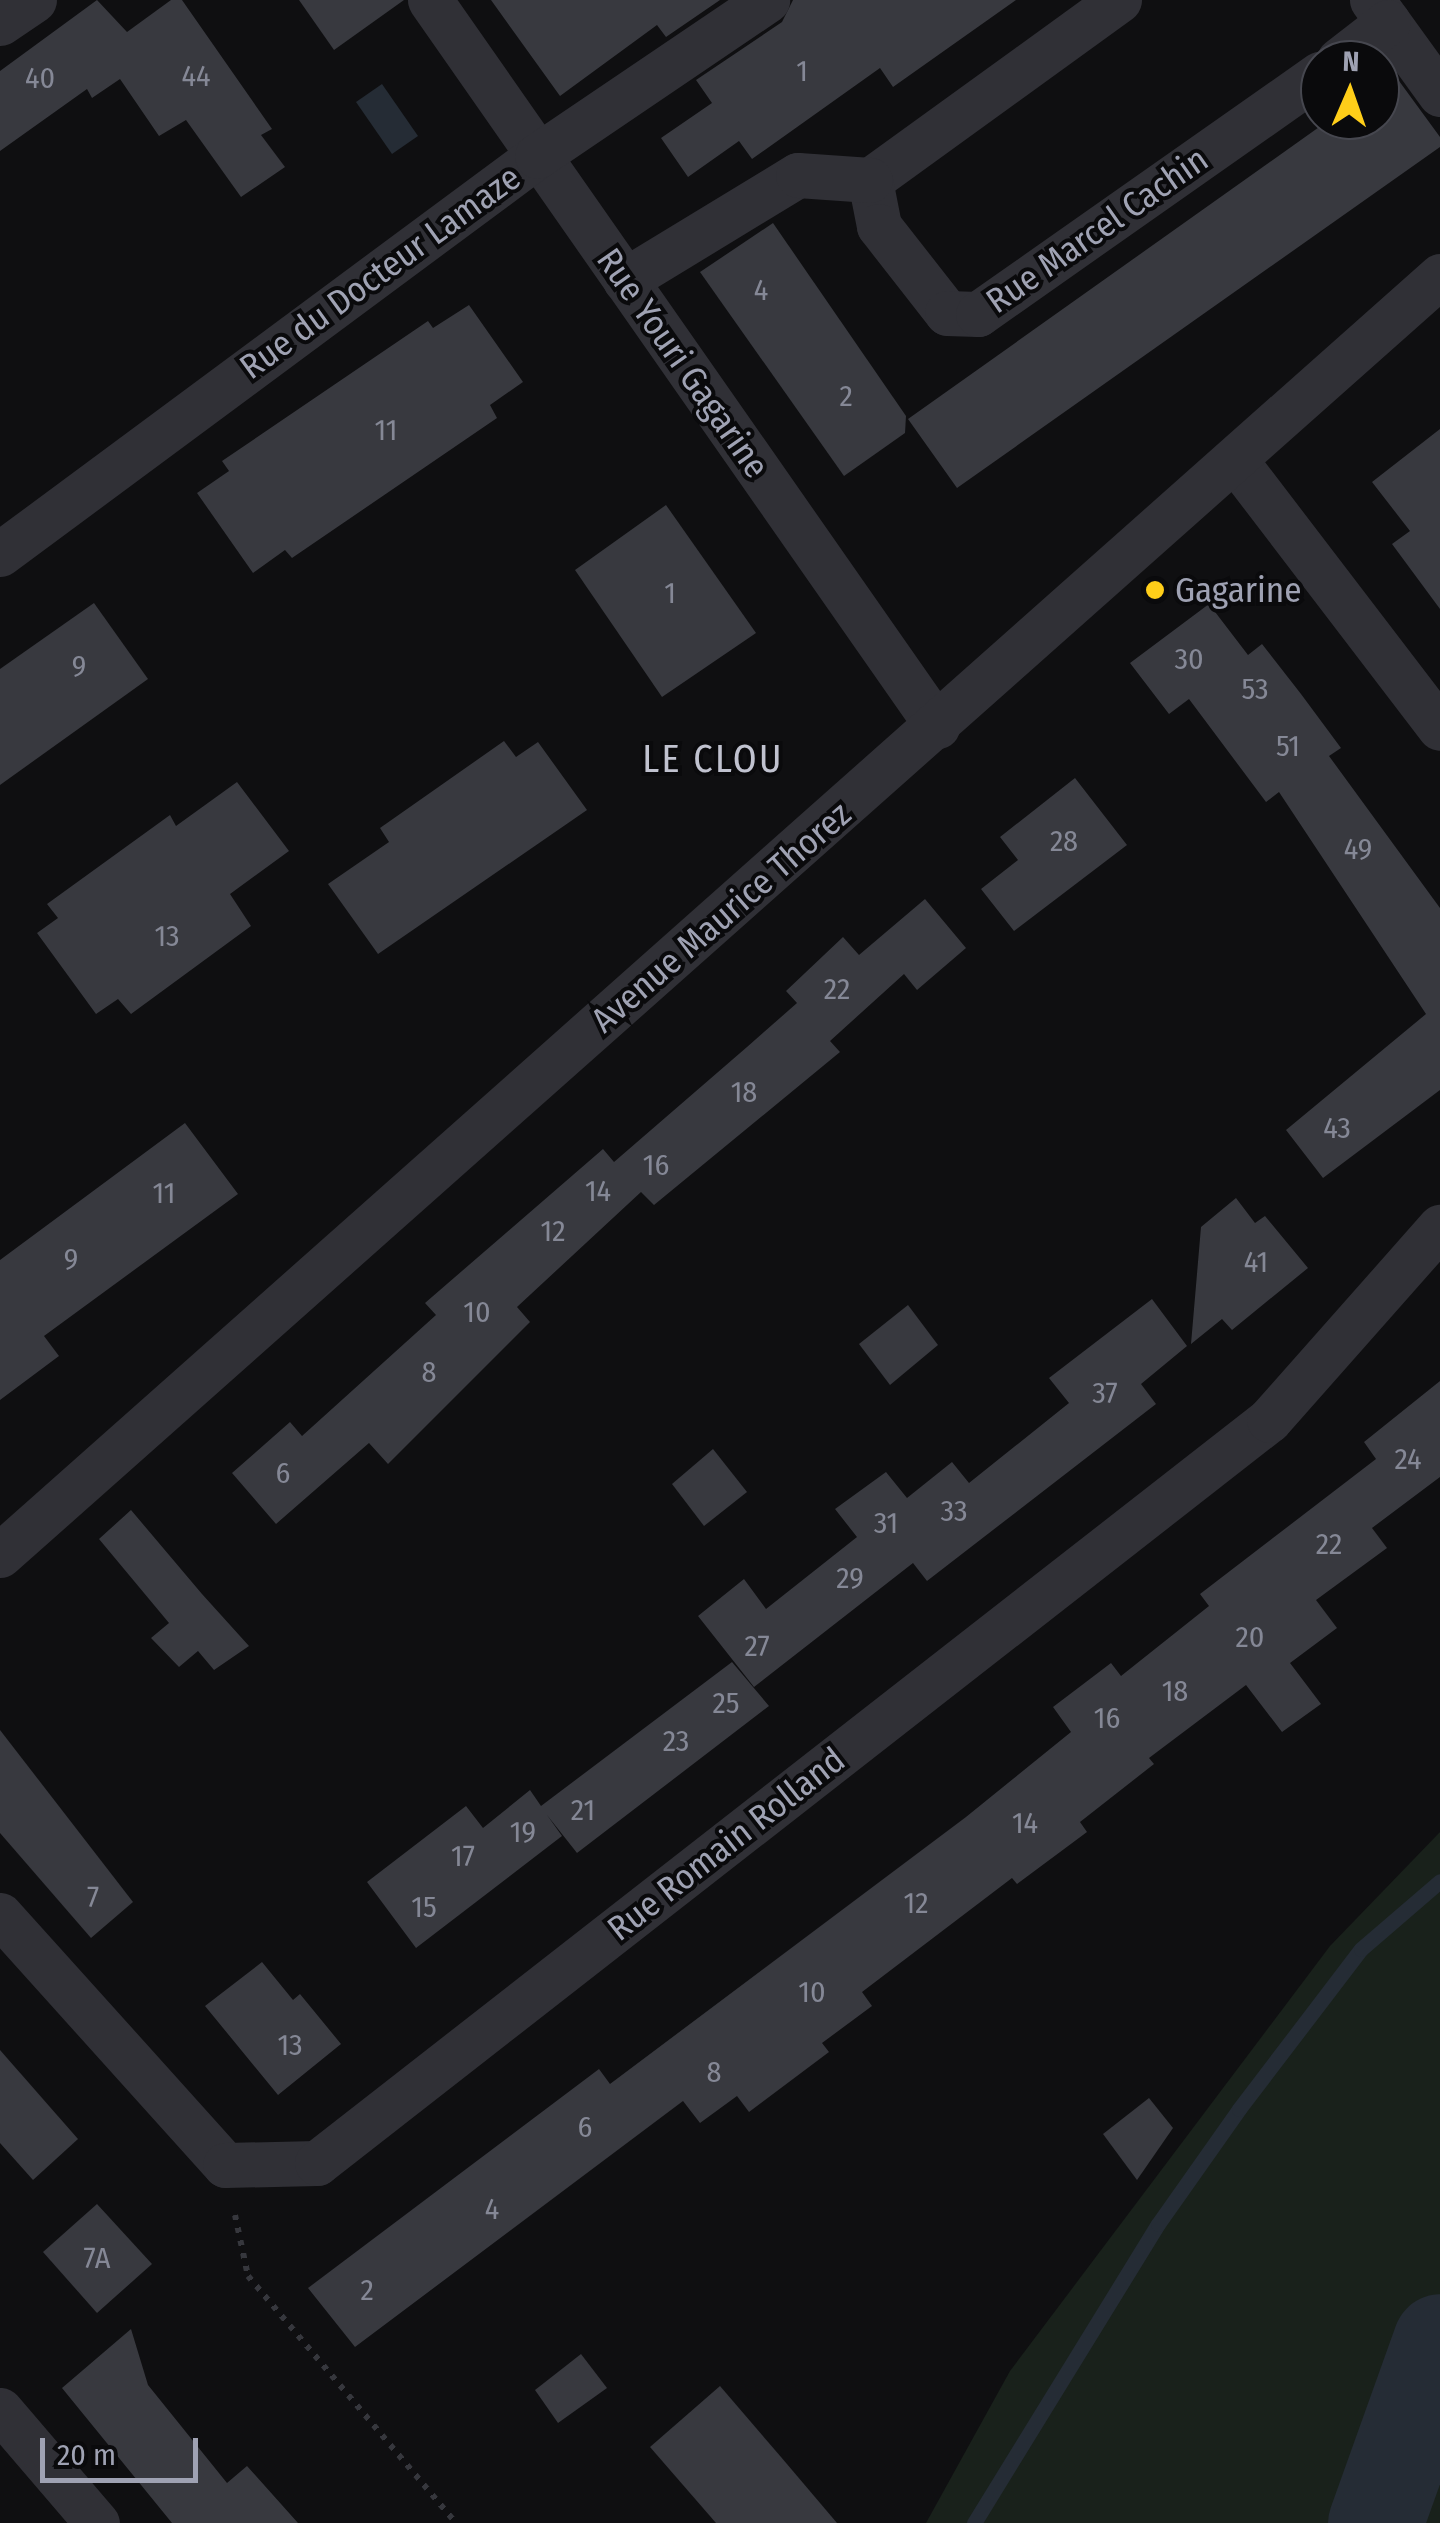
<!DOCTYPE html>
<html>
<head>
<meta charset="utf-8">
<style>
	body { margin:0 }
	#map { position:relative; width:1440px; height:2523px; overflow:hidden; background:#0f0f11; font-family:"Fira Sans Condensed",sans-serif }
	div>[style] { position:absolute }
	[style*='--x'] { left:calc(var(--x)*1px); top:calc(var(--y)*1px); width:calc(var(--w)*1px); rotate:calc(var(--a)*1deg) }
	.green>* { inset:0; background:#19211b }
	.water>* { inset:0; background:#252c35 }
	.stream>* { height:15px; margin:-7.5px; padding:0 7.5px; transform-origin:7.5px; border-radius:7.5px; background:#252c35 }
	.river>* { height:95px; margin:-47.5px; padding:0 47.5px; transform-origin:47.5px; border-radius:47.5px; background:#252c35 }
	.building>* { inset:0; background:#38393f }
	.path>* { height:6px; margin-top:-3px; transform-origin:0; background:repeating-linear-gradient(90deg,#36373d 0 5px,transparent 0 13px) }
	.street>* { height:45px; margin:-22.5px; padding:0 22.5px; transform-origin:22.5px; border-radius:22.5px; background:#303036 }
	.dots>* { width:28px; height:28px; translate:-50% -50%; box-sizing:border-box; border:5px solid #0a0a0c; border-radius:50% }
	span { translate:-50% -50%; white-space:nowrap; text-align:center; line-height:1.15; -webkit-text-stroke:8px #0a0a0c; paint-order:stroke }
	.number-label { font-size:30px; color:#858896 }
	.number-label span { -webkit-text-stroke-width:0 }
	.street-label { font-size:35px; color:#9fa2b3 }
	.poi-label { font-size:35px; color:#9fa2b3 }
	.left { translate:0 -50%; text-align:left }
	.neighbourhood-label { font-size:38px; color:#c0c2cf; letter-spacing:2.5px }
	.north { position:absolute; left:1300px; top:40px; width:100px; height:100px; box-sizing:border-box; background:#0a0a0c; border:2px solid #46474f; border-radius:50%; rotate:2deg; font-size:28px; font-weight:700; line-height:40px; text-align:center; color:#9fa2b3 }
	.north::after { content:''; display:block; margin:auto; width:35px; height:45px; background:#ffce19; clip-path:polygon(50% 0,100% 100%,50% 72%,0 100%) }
	.scale { position:absolute; left:40px; top:2438px; width:158px; height:45px; box-sizing:border-box; border:5px solid #9fa2b3; border-top:0; padding-left:12px; font-size:30px; line-height:35px; white-space:nowrap; color:#9fa2b3; -webkit-text-stroke:8px #0a0a0c; paint-order:stroke }
</style>
</head>
<body>
<div id="map">
	<div class="green">
		<div style="clip-path:polygon(1440px 1832px,1440px 2523px,926px 2523px,1010px 2371px,1330px 1946px)"></div>
	</div>
	<div class="water">
		<div style="clip-path:polygon(382px 84px,418px 136px,392px 154px,356px 102px)"></div>
	</div>
	<div class="stream">
		<div style="--x:974;--y:2523;--w:351;--a:-58.4"></div>
		<div style="--x:1158;--y:2224;--w:141;--a:-54.8"></div>
		<div style="--x:1239;--y:2109;--w:201;--a:-52.7"></div>
		<div style="--x:1361;--y:1949;--w:104;--a:-40.7"></div>
	</div>
	<div class="river">
		<div style="--x:1375;--y:2523;--w:193;--a:-70.3"></div>
	</div>
	<div class="building">
		<div style="clip-path:polygon(97px 0,127px 32px,171px 0,182px 0,272px 129px,261px 135px,285px 167px,241px 197px,186px 120px,159px 136px,120px 79px,92px 98px,87px 89px,0 151px,0 71px)"></div>
		<div style="clip-path:polygon(299px 0,404px 0,334px 50px)"></div>
		<div style="clip-path:polygon(491px 0,720px 0,666px 37px,657px 25px,560px 96px)"></div>
		<div style="clip-path:polygon(793px 0,1016px 0,893px 87px,880px 68px,752px 159px,739px 141px,688px 177px,661px 138px,712px 103px,696px 80px,782px 22px)"></div>
		<div style="clip-path:polygon(1383px 59px,1440px 137px,1440px 147px,957px 488px,908px 419px,1329px 120px,1380px 120px)"></div>
		<div style="clip-path:polygon(773px 223px,906px 416px,905px 433px,844px 476px,700px 272px)"></div>
		<div style="clip-path:polygon(469px 305px,523px 382px,490px 405px,497px 418px,292px 558px,285px 550px,253px 573px,197px 493px,229px 471px,222px 461px,428px 321px,433px 328px)"></div>
		<div style="clip-path:polygon(1440px 429px,1440px 609px,1392px 544px,1410px 531px,1372px 482px)"></div>
		<div style="clip-path:polygon(666px 505px,756px 633px,662px 697px,575px 570px)"></div>
		<div style="clip-path:polygon(94px 603px,148px 679px,0 785px,0 669px)"></div>
		<div style="clip-path:polygon(1209px 604px,1248px 655px,1262px 644px,1301px 694px,1341px 748px,1329px 756px,1440px 908px,1440px 1090px,1323px 1178px,1286px 1130px,1426px 1014px,1279px 792px,1266px 802px,1189px 699px,1169px 714px,1130px 663px)"></div>
		<div style="clip-path:polygon(504px 741px,516px 757px,538px 742px,587px 810px,378px 954px,328px 884px,389px 842px,380px 828px)"></div>
		<div style="clip-path:polygon(1075px 778px,1127px 845px,1014px 931px,981px 889px,1018px 860px,1000px 837px)"></div>
		<div style="clip-path:polygon(237px 782px,289px 851px,230px 894px,251px 926px,131px 1014px,118px 999px,96px 1014px,37px 933px,58px 918px,47px 904px,170px 815px,176px 826px)"></div>
		<div style="clip-path:polygon(925px 899px,966px 948px,917px 990px,904px 974px,830px 1041px,840px 1052px,654px 1205px,641px 1192px,517px 1307px,530px 1322px,388px 1464px,369px 1443px,276px 1524px,232px 1473px,290px 1422px,302px 1436px,436px 1315px,425px 1303px,603px 1149px,614px 1162px,747px 1047px,797px 1003px,786px 991px,843px 937px,859px 955px)"></div>
		<div style="clip-path:polygon(185px 1123px,238px 1194px,44px 1336px,59px 1356px,0 1400px,0 1260px)"></div>
		<div style="clip-path:polygon(1236px 1198px,1255px 1223px,1265px 1216px,1308px 1268px,1232px 1330px,1222px 1319px,1191px 1344px,1201px 1227px)"></div>
		<div style="clip-path:polygon(1152px 1299px,1187px 1346px,1141px 1384px,1156px 1404px,927px 1581px,913px 1563px,754px 1687px,698px 1616px,744px 1579px,766px 1609px,857px 1537px,835px 1509px,886px 1472px,907px 1498px,952px 1462px,969px 1483px,1069px 1403px,1049px 1378px)"></div>
		<div style="clip-path:polygon(908px 1305px,938px 1345px,890px 1385px,859px 1344px)"></div>
		<div style="clip-path:polygon(1440px 1381px,1440px 1477px,1372px 1528px,1387px 1548px,1316px 1600px,1337px 1628px,1290px 1663px,1321px 1704px,1282px 1732px,1246px 1685px,1149px 1758px,1154px 1764px,1080px 1822px,1087px 1832px,1017px 1884px,1012px 1878px,862px 1992px,872px 2006px,822px 2043px,829px 2052px,749px 2112px,737px 2096px,700px 2123px,683px 2101px,355px 2347px,308px 2288px,599px 2069px,610px 2084px,966px 1817px,1071px 1732px,1053px 1707px,1111px 1663px,1121px 1676px,1209px 1606px,1200px 1594px,1376px 1459px,1364px 1442px)"></div>
		<div style="clip-path:polygon(713px 1449px,747px 1492px,704px 1526px,672px 1484px)"></div>
		<div style="clip-path:polygon(131px 1510px,202px 1594px,249px 1646px,214px 1670px,198px 1651px,179px 1667px,151px 1638px,169px 1623px,99px 1539px)"></div>
		<div style="clip-path:polygon(732px 1662px,769px 1706px,577px 1853px,547px 1815px,562px 1836px,416px 1948px,367px 1882px,466px 1806px,483px 1828px,530px 1790px,541px 1806px)"></div>
		<div style="clip-path:polygon(0 1730px,133px 1902px,91px 1938px,0 1833px)"></div>
		<div style="clip-path:polygon(262px 1962px,293px 2000px,300px 1994px,341px 2044px,278px 2095px,205px 2006px)"></div>
		<div style="clip-path:polygon(0 2050px,78px 2139px,33px 2180px,0 2143px)"></div>
		<div style="clip-path:polygon(1149px 2098px,1173px 2128px,1137px 2180px,1103px 2134px)"></div>
		<div style="clip-path:polygon(97px 2204px,152px 2264px,97px 2313px,43px 2252px)"></div>
		<div style="clip-path:polygon(131px 2329px,148px 2385px,227px 2483px,247px 2466px,298px 2523px,172px 2523px,62px 2388px)"></div>
		<div style="clip-path:polygon(581px 2354px,607px 2388px,558px 2423px,535px 2390px)"></div>
		<div style="clip-path:polygon(720px 2386px,781px 2457px,837px 2523px,716px 2523px,650px 2447px)"></div>
	</div>
	<div class="path">
		<div style="--x:235;--y:2215;--w:62;--a:78"></div>
		<div style="--x:248;--y:2276;--w:323;--a:49.9"></div>
	</div>
	<div class="street">
		<div style="--x:430;--y:0;--w:886;--a:55.07"></div>
		<div style="--x:1119;--y:0;--w:307;--a:144.1"></div>
		<div style="--x:870;--y:180;--w:47;--a:78.9"></div>
		<div style="--x:879;--y:226;--w:110;--a:52"></div>
		<div style="--x:947;--y:313;--w:31;--a:2"></div>
		<div style="--x:978;--y:314;--w:418;--a:-35.1"></div>
		<div style="--x:1372;--y:0;--w:116;--a:54.1"></div>
		<div style="--x:0;--y:23;--w:41;--a:-34.1"></div>
		<div style="--x:1339;--y:60;--w:62;--a:-37.8"></div>
		<div style="--x:625;--y:280;--w:202;--a:-31.3"></div>
		<div style="--x:798;--y:175;--w:72;--a:4"></div>
		<div style="--x:1235;--y:460;--w:337;--a:52.6"></div>
		<div style="--x:0;--y:554;--w:668;--a:-36.54"></div>
		<div style="--x:537;--y:156;--w:278;--a:-34.1"></div>
		<div style="--x:0;--y:1555;--w:1926;--a:-41.61"></div>
		<div style="--x:0;--y:1915;--w:336;--a:48"></div>
		<div style="--x:225;--y:2165;--w:92;--a:-1.2"></div>
		<div style="--x:317;--y:2163;--w:1208;--a:-37.97"></div>
		<div style="--x:1269;--y:1420;--w:258;--a:-48.5"></div>
		<div style="--x:0;--y:2410;--w:149;--a:49.4"></div>
	</div>
	<div class="dots">
		<div style="left:1155px;top:590px;background:#ffce19"></div>
	</div>
	<div class="number-label">
		<span style="left:802px;top:71px">1</span>
		<span style="left:196px;top:76px">44</span>
		<span style="left:40px;top:78px">40</span>
		<span style="left:761px;top:290px">4</span>
		<span style="left:846px;top:396px">2</span>
		<span style="left:386px;top:430px">11</span>
		<span style="left:670px;top:593px">1</span>
		<span style="left:1189px;top:659px">30</span>
		<span style="left:79px;top:666px">9</span>
		<span style="left:1255px;top:689px">53</span>
		<span style="left:1288px;top:746px">51</span>
		<span style="left:1064px;top:841px">28</span>
		<span style="left:1358px;top:849px">49</span>
		<span style="left:167px;top:936px">13</span>
		<span style="left:837px;top:989px">22</span>
		<span style="left:744px;top:1092px">18</span>
		<span style="left:1337px;top:1128px">43</span>
		<span style="left:656px;top:1165px">16</span>
		<span style="left:598px;top:1191px">14</span>
		<span style="left:164px;top:1193px">11</span>
		<span style="left:553px;top:1231px">12</span>
		<span style="left:71px;top:1259px">9</span>
		<span style="left:1256px;top:1262px">41</span>
		<span style="left:477px;top:1312px">10</span>
		<span style="left:429px;top:1372px">8</span>
		<span style="left:1105px;top:1393px">37</span>
		<span style="left:1408px;top:1459px">24</span>
		<span style="left:283px;top:1473px">6</span>
		<span style="left:954px;top:1511px">33</span>
		<span style="left:886px;top:1523px">31</span>
		<span style="left:1329px;top:1544px">22</span>
		<span style="left:850px;top:1578px">29</span>
		<span style="left:1250px;top:1637px">20</span>
		<span style="left:757px;top:1646px">27</span>
		<span style="left:1175px;top:1691px">18</span>
		<span style="left:726px;top:1703px">25</span>
		<span style="left:1107px;top:1718px">16</span>
		<span style="left:676px;top:1741px">23</span>
		<span style="left:583px;top:1810px">21</span>
		<span style="left:1025px;top:1823px">14</span>
		<span style="left:523px;top:1832px">19</span>
		<span style="left:463px;top:1856px">17</span>
		<span style="left:93px;top:1897px">7</span>
		<span style="left:916px;top:1903px">12</span>
		<span style="left:424px;top:1907px">15</span>
		<span style="left:812px;top:1992px">10</span>
		<span style="left:290px;top:2045px">13</span>
		<span style="left:714px;top:2072px">8</span>
		<span style="left:585px;top:2127px">6</span>
		<span style="left:492px;top:2209px">4</span>
		<span style="left:97px;top:2258px">7A</span>
		<span style="left:367px;top:2290px">2</span>
	</div>
	<div class="street-label">
		<span style="left:1097px;top:230px;rotate:-35deg">Rue Marcel Cachin</span>
		<span style="left:380px;top:272px;rotate:-36deg">Rue du Docteur Lamaze</span>
		<span style="left:683px;top:363px;rotate:55deg">Rue Youri Gagarine</span>
		<span style="left:721px;top:917px;rotate:-41deg">Avenue Maurice Thorez</span>
		<span style="left:726px;top:1844px;rotate:-38deg">Rue Romain Rolland</span>
	</div>
	<div class="poi-label">
		<span class="left" style="left:1175px;top:590px">Gagarine</span>
	</div>
	<div class="neighbourhood-label">
		<span style="left:713px;top:760px">LE CLOU</span>
	</div>
	<div class="north">N</div>
	<div class="scale">20 m</div>
</div>
</body>
</html>
